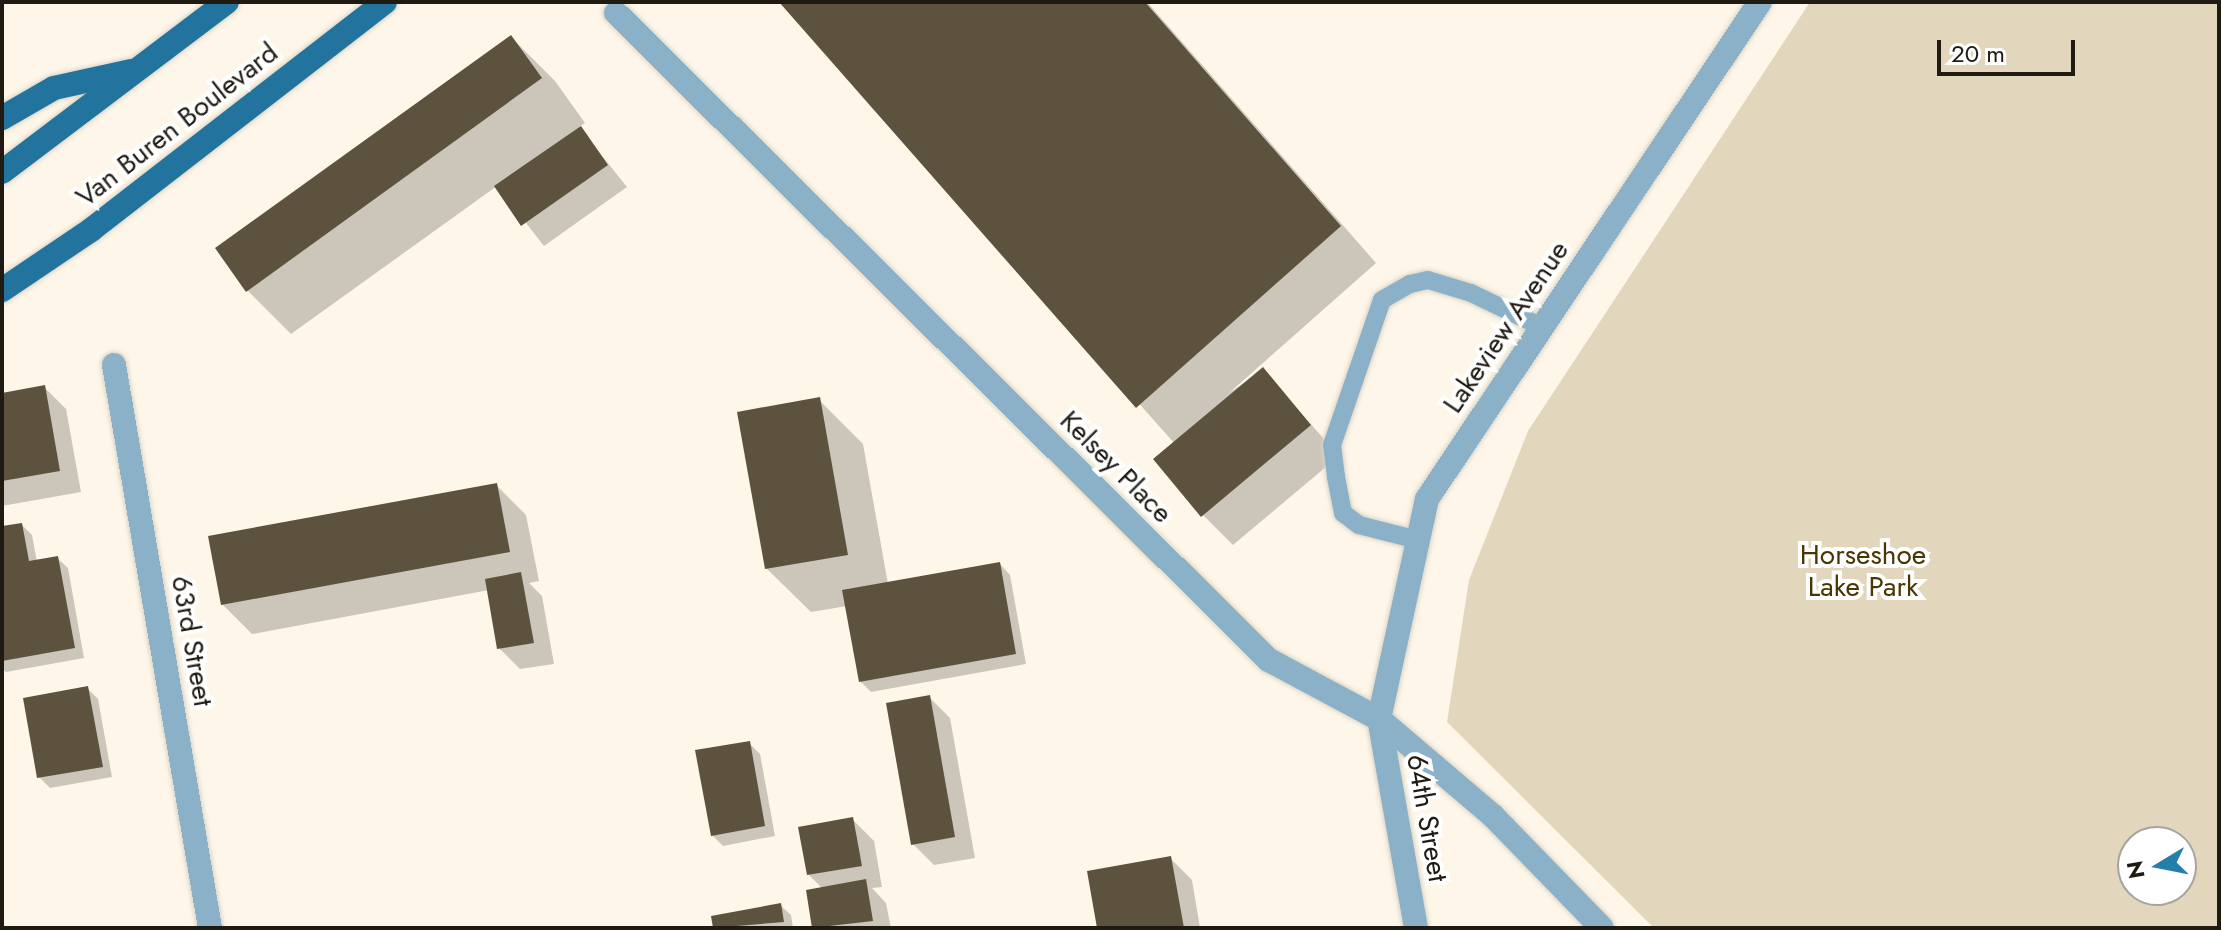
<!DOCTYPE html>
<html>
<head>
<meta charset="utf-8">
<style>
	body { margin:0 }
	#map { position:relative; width:2221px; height:930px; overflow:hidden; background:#fef7e9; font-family:Jost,sans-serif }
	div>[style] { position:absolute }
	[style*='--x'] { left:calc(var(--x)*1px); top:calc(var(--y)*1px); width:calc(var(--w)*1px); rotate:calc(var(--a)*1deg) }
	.green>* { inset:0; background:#e2d7bd }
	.shadow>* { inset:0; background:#0003 }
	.building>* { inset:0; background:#5c523e }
	.roads { filter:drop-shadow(0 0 2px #dad4c7) drop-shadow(0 0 2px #dad4c7) }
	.service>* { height:18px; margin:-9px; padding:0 9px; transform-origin:9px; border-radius:9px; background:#8bb1c9 }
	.minor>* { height:24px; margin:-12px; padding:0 12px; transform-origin:12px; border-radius:12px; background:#8bb1c9 }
	.primary>* { height:24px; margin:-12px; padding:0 12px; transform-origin:12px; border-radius:12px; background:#22749e }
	span { translate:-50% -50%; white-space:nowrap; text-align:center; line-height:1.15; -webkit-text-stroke:8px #fff; paint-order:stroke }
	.street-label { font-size:28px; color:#1f1b13 }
	.park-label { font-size:28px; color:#4a3600 }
	.frame { position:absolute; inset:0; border:4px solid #1f1b13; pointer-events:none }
	.north { position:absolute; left:2117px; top:826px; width:80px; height:80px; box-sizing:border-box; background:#fff; border:2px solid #a5a4a1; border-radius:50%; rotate:260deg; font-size:22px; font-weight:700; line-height:32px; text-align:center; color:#1f1b13 }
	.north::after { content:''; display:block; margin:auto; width:28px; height:36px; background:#257fad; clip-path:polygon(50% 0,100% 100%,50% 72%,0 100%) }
	.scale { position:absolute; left:1937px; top:40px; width:138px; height:36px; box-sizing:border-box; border:4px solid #1f1b13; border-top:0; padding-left:10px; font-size:24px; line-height:28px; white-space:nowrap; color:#1f1b13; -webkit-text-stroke:6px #fff; paint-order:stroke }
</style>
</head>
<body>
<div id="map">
	<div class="green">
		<div style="clip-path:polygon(evenodd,1810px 2px,2219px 2px,2219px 928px,1654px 928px,1447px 722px,1469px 580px,1528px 431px,1810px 2px,2133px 842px,2181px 842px,2181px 890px,2133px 890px,2133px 842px)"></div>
	</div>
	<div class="shadow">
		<div style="clip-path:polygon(782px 2px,1147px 2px,1376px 263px,1229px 393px,1263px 370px,1339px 456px,1233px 545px,1203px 515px,1175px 444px)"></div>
		<div style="clip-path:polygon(511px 37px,555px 81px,585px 123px,579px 127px,627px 187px,544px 246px,497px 186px,291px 334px,247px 290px)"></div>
		<div style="clip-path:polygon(45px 388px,66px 409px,81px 492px,2px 506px,2px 395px)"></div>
		<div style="clip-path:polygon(819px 400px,863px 444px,888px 584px,1000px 564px,1010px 575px,1026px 664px,871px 692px,860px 681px,847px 606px,811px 612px,766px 568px)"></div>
		<div style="clip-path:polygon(496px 485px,526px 515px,539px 581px,529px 583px,542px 596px,554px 664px,520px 669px,499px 648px,489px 590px,252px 634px,222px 604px)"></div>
		<div style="clip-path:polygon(22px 525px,32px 535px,37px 562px,57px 558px,68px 568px,84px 658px,6px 672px,2px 668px,2px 528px)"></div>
		<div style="clip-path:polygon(88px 689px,98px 699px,112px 777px,50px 788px,39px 777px)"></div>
		<div style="clip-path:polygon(929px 697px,950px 718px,975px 858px,934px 865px,913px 844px)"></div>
		<div style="clip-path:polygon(749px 743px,760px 754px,775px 836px,723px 846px,712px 835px)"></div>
		<div style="clip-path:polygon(852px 819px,874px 841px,882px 887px,872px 888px,886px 903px,891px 928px,814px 928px,808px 891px,823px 889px,809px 875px)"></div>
		<div style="clip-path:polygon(1170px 858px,1192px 880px,1200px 928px,1099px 928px)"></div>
		<div style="clip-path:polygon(780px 905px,791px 915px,793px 928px,715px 928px,713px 917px)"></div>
	</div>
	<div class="building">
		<div style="clip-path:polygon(779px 2px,1145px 2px,1341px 226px,1136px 408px)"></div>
		<div style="clip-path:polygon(511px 35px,542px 78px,246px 292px,215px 248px)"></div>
		<div style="clip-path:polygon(581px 126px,608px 165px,521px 226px,494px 186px)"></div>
		<div style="clip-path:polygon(1263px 367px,1311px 425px,1201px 517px,1153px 459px)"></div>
		<div style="clip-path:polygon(45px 385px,60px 471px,2px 481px,2px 393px)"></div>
		<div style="clip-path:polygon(820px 397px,848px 555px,765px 569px,737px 412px)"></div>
		<div style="clip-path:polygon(497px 483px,510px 552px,221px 605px,208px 536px)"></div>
		<div style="clip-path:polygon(22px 523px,29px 561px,58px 556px,75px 648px,2px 661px,2px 526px)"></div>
		<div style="clip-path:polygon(1000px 562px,1016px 654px,859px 682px,842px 590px)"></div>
		<div style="clip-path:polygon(521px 572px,534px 643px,497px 649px,485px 579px)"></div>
		<div style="clip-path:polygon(88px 686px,103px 767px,37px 778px,23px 698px)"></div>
		<div style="clip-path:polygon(930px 695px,955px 837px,911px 845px,886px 703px)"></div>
		<div style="clip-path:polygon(750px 741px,765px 826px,711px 836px,695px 750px)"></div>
		<div style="clip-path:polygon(853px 817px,862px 866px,807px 875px,798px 827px)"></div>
		<div style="clip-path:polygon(1171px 856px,1184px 928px,1097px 928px,1087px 871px)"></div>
		<div style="clip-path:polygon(866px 879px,873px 921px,812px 928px,806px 890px)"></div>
		<div style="clip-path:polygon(781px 903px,784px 922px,713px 928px,711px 916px)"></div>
	</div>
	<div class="roads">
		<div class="service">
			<div style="--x:1418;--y:540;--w:61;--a:-165.7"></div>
			<div style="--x:1359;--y:525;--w:20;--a:-143"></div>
			<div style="--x:1343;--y:513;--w:37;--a:-101"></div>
			<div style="--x:1336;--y:477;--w:32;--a:-97"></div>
			<div style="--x:1332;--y:445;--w:153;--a:-71"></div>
			<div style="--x:1382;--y:300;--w:32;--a:-30"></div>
			<div style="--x:1410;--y:284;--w:18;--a:-13"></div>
			<div style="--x:1428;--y:280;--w:45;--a:16.8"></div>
			<div style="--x:1471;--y:293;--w:79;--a:25.6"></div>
		</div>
		<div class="minor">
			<div style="--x:616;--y:13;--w:919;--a:44.74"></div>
			<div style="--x:1269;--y:660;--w:125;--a:28.2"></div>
			<div style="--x:1379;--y:719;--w:150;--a:40.4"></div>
			<div style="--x:1493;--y:816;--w:156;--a:45.8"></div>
			<div style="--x:114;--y:365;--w:571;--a:80.32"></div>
			<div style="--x:1416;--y:928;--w:212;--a:-100"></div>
			<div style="--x:1379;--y:719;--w:225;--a:-77.7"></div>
			<div style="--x:1427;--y:499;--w:598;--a:-56.18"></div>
		</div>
		<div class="primary">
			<div style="--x:2;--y:118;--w:60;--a:-30"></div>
			<div style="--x:54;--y:88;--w:79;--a:-12.4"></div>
			<div style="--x:2;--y:172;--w:282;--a:-37.1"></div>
			<div style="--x:2;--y:290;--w:107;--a:-34"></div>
			<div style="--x:91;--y:230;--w:372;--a:-37.8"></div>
		</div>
	</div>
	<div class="street-label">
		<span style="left:177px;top:125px;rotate:-38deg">Van Buren Boulevard</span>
		<span style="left:1506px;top:327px;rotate:-56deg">Lakeview Avenue</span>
		<span style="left:1116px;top:467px;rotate:45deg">Kelsey Place</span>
		<span style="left:192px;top:641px;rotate:80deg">63rd Street</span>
		<span style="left:1427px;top:818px;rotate:80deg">64th Street</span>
	</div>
	<div class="park-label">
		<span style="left:1863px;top:571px">Horseshoe<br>Lake Park</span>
	</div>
	<div class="frame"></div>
	<div class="north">N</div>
	<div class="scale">20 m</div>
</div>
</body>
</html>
